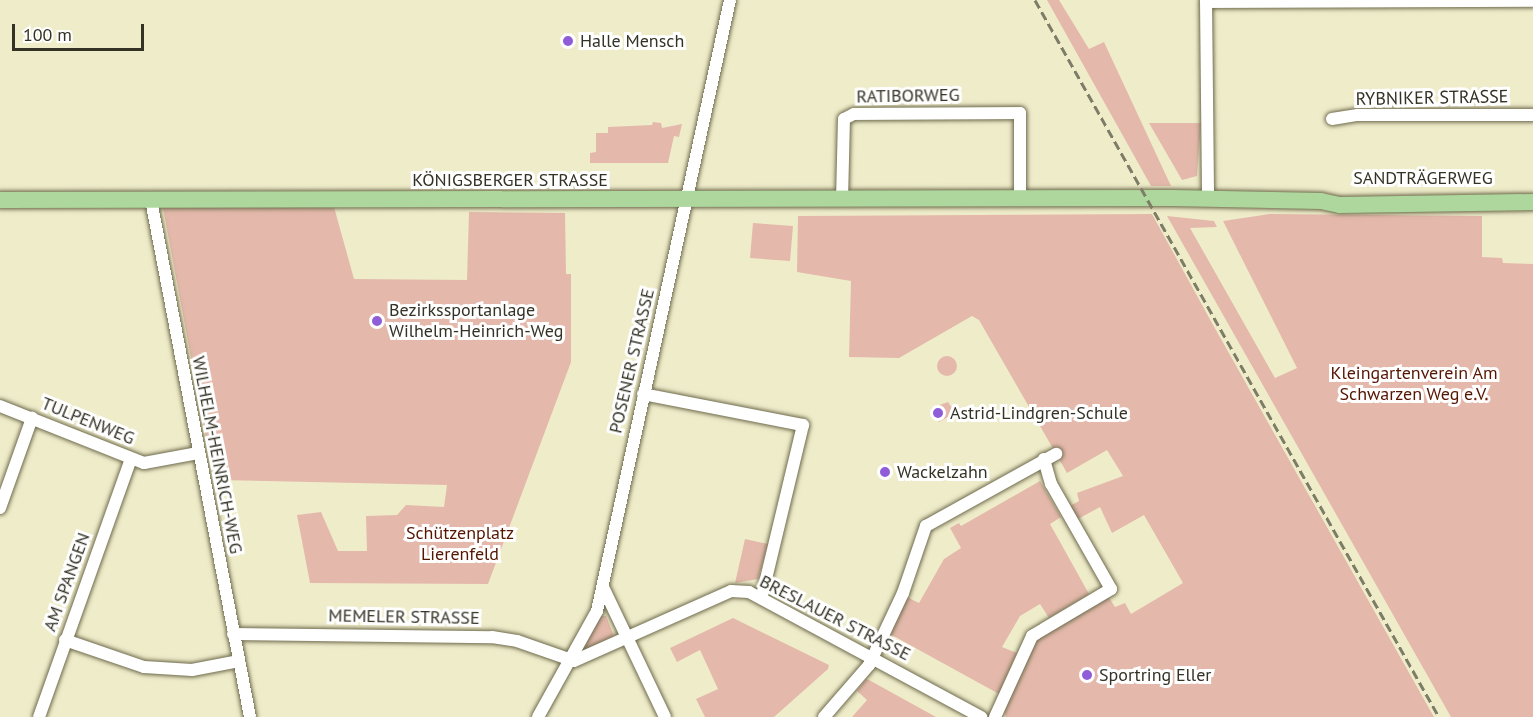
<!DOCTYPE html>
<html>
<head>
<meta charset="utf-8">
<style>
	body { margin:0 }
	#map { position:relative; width:1533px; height:717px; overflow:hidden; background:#efecca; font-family:"PT Sans",sans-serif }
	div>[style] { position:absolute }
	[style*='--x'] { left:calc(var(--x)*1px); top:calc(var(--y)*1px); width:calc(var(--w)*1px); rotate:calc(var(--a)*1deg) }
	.green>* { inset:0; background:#e4b9ab }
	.round { border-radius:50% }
	.roads { filter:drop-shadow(0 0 2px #6e6b4d) drop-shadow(0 0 2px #6e6b4d) }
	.minor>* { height:12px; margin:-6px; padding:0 6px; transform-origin:6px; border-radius:6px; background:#fff }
	.major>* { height:16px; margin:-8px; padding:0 8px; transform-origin:8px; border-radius:8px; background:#add79c }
	.rail>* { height:3px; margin-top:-1.5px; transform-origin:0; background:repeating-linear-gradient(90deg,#7d7c66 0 9px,transparent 0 13.5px) }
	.dots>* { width:16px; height:16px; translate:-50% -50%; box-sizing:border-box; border:3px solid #fff; border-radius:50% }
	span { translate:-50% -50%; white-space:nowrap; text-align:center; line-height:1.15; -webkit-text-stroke:6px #fff; paint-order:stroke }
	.poi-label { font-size:18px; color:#333225 }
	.left { translate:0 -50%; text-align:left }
	.street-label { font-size:18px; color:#333225 }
	.park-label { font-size:18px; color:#551500 }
	.scale { position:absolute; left:12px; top:24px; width:132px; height:27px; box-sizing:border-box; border:3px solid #333225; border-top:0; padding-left:8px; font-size:18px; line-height:21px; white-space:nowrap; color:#333225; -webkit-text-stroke:4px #fff; paint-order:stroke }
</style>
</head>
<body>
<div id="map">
	<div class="green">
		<div style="clip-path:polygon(1047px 0,1059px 0,1089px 49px,1104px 42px,1171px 186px,1151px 186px)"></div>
		<div style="clip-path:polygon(653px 122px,661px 123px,662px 128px,682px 124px,679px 137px,674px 136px,668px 163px,590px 163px,590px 153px,596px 152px,596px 133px,608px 133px,608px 127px,652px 125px)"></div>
		<div style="clip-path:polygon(1149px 123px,1201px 123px,1197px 176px,1182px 180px)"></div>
		<div style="clip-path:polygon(334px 207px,354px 279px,467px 280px,469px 212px,565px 213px,566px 274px,571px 274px,571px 362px,488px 584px,310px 583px,297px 515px,321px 512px,338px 551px,367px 551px,366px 516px,397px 515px,406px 505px,444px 507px,447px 485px,218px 480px,207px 443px,163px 208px)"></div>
		<div style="clip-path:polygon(1152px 214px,1212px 323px,1434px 717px,1006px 717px,1004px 711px,1035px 639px,1108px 596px,1115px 607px,1125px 603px,1131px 614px,1183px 583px,1144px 515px,1112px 533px,1100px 507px,1078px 519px,1070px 506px,1079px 501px,1077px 493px,1123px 476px,1107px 450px,1067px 473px,979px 320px,972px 316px,899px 358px,849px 357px,851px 281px,797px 272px,798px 216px)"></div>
		<div style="clip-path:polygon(1270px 214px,1482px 216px,1482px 257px,1502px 258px,1503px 263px,1533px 264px,1533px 717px,1451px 717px,1167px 216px,1214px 221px,1217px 227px,1190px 228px,1275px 378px,1297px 368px,1223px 221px)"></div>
		<div style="clip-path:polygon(753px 223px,793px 226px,790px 261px,750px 258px)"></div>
		<div class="round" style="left:937px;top:356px;width:20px;height:20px"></div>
		<div style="clip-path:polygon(948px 402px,955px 413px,939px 422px,931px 408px)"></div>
		<div style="clip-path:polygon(1040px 481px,1061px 517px,1050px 524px,1089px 594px,1049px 618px,1040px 604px,1020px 616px,1002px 647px,1017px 653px,999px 694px,890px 634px,907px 597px,919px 603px,944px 559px,961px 548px,950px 528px,959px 523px,961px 526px)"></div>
		<div style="clip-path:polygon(745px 539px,768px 544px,758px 579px,735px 583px)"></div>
		<div style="clip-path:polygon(601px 616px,606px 616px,614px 636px,586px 650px,585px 644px)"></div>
		<div style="clip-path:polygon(733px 618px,829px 665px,828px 669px,774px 717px,705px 717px,696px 699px,718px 689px,700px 650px,677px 662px,670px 648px)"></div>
		<div style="clip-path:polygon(866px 679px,869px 680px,936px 717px,852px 717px,867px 700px,857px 691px)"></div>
	</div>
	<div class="roads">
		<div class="minor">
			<div style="--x:1206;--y:0;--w:198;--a:89.4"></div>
			<div style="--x:1206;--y:2;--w:327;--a:-0.2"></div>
			<div style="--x:1332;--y:119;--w:26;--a:-9"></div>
			<div style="--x:1358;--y:115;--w:175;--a:0"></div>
			<div style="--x:151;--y:200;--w:526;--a:79.16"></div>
			<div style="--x:842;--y:200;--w:81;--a:-88.6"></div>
			<div style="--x:844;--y:119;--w:11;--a:-27"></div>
			<div style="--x:854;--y:114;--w:166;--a:-0.3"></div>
			<div style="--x:1020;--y:113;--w:87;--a:90"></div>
			<div style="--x:643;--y:394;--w:163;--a:11"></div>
			<div style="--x:803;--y:425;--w:176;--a:103.5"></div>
			<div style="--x:0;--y:406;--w:155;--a:21.6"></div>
			<div style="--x:144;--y:463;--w:55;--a:-10.5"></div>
			<div style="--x:0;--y:508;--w:96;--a:-70.4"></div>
			<div style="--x:603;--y:587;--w:144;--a:64.5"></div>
			<div style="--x:233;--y:634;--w:259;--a:0.7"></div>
			<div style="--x:492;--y:637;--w:25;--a:9"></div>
			<div style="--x:517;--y:641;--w:60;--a:19.3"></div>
			<div style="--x:574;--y:661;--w:172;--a:-24"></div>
			<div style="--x:731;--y:591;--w:18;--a:3"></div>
			<div style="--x:749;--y:592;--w:264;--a:28.3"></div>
			<div style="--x:65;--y:640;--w:83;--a:18.9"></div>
			<div style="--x:144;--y:667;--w:48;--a:3.6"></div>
			<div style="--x:192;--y:670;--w:48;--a:-10.8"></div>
			<div style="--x:39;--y:717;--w:274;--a:-70.4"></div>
			<div style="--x:538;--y:717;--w:121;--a:-60.9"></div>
			<div style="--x:597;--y:611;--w:625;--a:-77.72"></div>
			<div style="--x:824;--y:717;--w:69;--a:-49.1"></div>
			<div style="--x:869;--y:665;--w:80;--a:-64.7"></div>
			<div style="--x:903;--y:593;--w:71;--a:-71.1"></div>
			<div style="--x:926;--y:526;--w:149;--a:-29"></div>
			<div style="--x:995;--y:717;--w:89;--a:-65.4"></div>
			<div style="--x:1032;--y:636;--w:92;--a:-30.7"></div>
			<div style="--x:1111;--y:589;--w:121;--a:-119.7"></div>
			<div style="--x:1051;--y:484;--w:26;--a:-106"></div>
		</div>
		<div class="major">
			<div style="--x:0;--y:200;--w:1173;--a:-0.1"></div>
			<div style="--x:1173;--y:198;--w:148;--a:1.2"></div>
			<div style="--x:1321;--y:201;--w:19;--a:12"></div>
			<div style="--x:1340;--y:205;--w:193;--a:-0.9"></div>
		</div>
	</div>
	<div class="rail">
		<div style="--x:1035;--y:0;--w:823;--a:60.6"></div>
	</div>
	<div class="dots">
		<div style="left:568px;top:41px;background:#8e5dd7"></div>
		<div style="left:377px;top:321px;background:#8e5dd7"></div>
		<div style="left:938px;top:413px;background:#8e5dd7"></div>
		<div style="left:885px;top:472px;background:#8e5dd7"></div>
		<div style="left:1087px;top:675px;background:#8e5dd7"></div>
	</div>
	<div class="poi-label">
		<span class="left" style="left:580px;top:41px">Halle Mensch</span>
		<span class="left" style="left:389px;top:321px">Bezirkssportanlage<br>Wilhelm-Heinrich-Weg</span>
		<span class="left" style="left:950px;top:413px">Astrid-Lindgren-Schule</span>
		<span class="left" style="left:897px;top:472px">Wackelzahn</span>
		<span class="left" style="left:1099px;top:675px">Sportring Eller</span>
	</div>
	<div class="street-label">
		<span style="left:908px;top:96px;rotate:-1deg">RATIBORWEG</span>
		<span style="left:1432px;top:98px;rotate:-1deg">RYBNIKER STRASSE</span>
		<span style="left:1423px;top:178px">SANDTRÄGERWEG</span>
		<span style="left:510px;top:180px">KÖNIGSBERGER STRASSE</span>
		<span style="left:632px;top:361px;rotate:-77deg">POSENER STRASSE</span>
		<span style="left:88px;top:421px;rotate:22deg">TULPENWEG</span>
		<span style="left:217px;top:455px;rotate:79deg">WILHELM-HEINRICH-WEG</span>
		<span style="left:67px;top:582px;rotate:-70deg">AM SPANGEN</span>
		<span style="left:404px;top:617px;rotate:1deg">MEMELER STRASSE</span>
		<span style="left:835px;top:618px;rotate:27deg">BRESLAUER STRASSE</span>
	</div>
	<div class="park-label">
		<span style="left:1414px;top:384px">Kleingartenverein Am<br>Schwarzen Weg e.V.</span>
		<span style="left:460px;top:544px">Schützenplatz<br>Lierenfeld</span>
	</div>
	<div class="scale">100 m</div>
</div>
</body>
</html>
